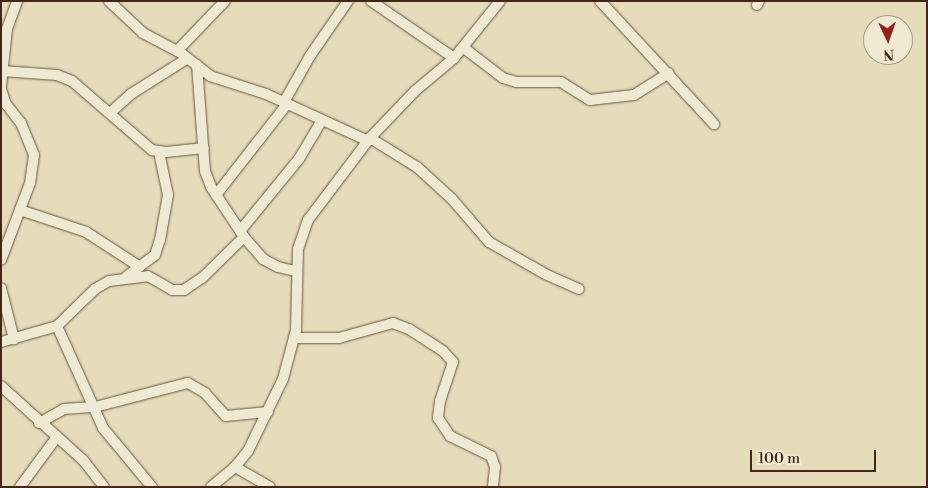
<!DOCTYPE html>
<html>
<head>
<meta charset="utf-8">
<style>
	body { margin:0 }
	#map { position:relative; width:928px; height:488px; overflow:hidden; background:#e6dcbc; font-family:"Libre Bodoni",serif }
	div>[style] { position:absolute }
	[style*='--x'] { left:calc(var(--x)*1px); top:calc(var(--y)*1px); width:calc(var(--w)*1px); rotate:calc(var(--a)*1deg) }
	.roads { filter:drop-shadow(0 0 1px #6a5442) drop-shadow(0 0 1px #6a5442) }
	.minor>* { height:10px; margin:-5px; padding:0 5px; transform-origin:5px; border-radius:5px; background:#efe8d3 }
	span { translate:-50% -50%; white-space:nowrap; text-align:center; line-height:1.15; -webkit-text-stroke:4px #efe8d3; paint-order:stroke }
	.frame { position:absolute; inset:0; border:2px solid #412619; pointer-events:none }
	.north { position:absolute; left:863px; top:15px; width:50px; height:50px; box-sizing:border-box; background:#efe8d3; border:1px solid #a99a89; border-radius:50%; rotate:177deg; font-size:14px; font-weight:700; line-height:20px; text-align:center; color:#412619 }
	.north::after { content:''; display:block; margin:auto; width:18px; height:22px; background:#8f2418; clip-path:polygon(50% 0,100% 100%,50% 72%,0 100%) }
	.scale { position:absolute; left:750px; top:450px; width:126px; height:22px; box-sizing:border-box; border:2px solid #412619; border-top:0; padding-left:6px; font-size:15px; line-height:18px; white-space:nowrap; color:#412619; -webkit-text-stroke:4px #efe8d3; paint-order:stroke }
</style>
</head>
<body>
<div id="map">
	<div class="roads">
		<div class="minor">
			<div style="--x:109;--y:1;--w:47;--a:43.3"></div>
			<div style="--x:143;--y:33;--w:43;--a:27.8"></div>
			<div style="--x:181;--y:53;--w:37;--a:38"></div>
			<div style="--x:210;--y:76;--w:59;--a:17.8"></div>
			<div style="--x:266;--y:94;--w:112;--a:24.7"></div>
			<div style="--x:371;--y:1;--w:101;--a:34.5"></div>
			<div style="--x:600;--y:1;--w:168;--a:47.2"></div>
			<div style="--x:757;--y:5;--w:4;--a:-63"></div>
			<div style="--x:464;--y:48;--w:49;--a:37.6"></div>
			<div style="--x:503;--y:78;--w:14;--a:17"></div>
			<div style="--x:516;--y:82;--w:45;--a:0"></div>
			<div style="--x:561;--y:82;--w:34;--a:32"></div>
			<div style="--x:590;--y:100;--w:44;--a:-6.5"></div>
			<div style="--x:634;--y:95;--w:41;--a:-32.2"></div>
			<div style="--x:177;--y:51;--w:69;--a:-46.2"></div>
			<div style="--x:197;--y:65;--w:106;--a:85.7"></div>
			<div style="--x:205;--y:171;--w:17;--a:69"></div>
			<div style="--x:211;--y:187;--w:60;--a:56.6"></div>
			<div style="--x:244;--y:237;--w:29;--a:49"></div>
			<div style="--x:263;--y:259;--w:17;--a:28"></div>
			<div style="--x:278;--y:267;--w:18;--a:13"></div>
			<div style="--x:2;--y:71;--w:55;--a:4.2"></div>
			<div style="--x:57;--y:75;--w:16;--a:22"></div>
			<div style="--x:72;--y:81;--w:106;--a:40.8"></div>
			<div style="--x:152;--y:150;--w:14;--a:8"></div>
			<div style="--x:166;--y:152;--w:38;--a:-6"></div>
			<div style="--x:1;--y:86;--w:57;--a:-84"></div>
			<div style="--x:7;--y:29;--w:30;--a:-70"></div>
			<div style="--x:1;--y:89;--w:16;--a:72"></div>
			<div style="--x:6;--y:104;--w:24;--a:52"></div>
			<div style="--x:21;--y:123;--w:35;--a:68"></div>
			<div style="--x:34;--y:155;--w:28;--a:98"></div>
			<div style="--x:30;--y:183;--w:82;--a:110.6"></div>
			<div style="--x:284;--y:102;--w:53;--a:-60.5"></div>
			<div style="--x:310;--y:56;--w:67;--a:-55.4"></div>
			<div style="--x:111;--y:112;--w:27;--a:-42"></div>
			<div style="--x:131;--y:94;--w:67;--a:-32.3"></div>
			<div style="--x:370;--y:138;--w:55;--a:31.7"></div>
			<div style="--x:417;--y:167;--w:47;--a:42.4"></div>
			<div style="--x:452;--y:199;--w:57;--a:49.3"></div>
			<div style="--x:489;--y:242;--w:64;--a:29.7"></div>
			<div style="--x:545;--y:274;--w:37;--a:24"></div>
			<div style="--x:216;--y:195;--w:115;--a:-52"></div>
			<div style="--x:20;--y:210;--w:70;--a:18.4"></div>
			<div style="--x:86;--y:232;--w:64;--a:32.9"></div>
			<div style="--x:240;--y:231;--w:93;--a:-50.7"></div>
			<div style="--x:299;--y:159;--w:45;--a:-59.5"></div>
			<div style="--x:127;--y:276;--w:35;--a:-37"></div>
			<div style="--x:155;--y:255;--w:16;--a:-72"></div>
			<div style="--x:160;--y:240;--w:46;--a:-79.9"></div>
			<div style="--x:168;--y:195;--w:44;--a:-101.8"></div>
			<div style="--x:1;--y:288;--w:53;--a:75.7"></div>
			<div style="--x:57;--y:326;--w:112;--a:65.7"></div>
			<div style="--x:103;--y:428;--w:77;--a:50.3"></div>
			<div style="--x:295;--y:338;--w:44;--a:0"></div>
			<div style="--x:339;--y:338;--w:56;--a:-15.5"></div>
			<div style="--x:393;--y:323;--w:17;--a:21"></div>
			<div style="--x:409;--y:329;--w:40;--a:32.9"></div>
			<div style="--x:443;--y:351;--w:15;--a:48"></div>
			<div style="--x:453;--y:362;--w:41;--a:108.4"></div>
			<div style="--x:440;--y:401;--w:17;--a:97"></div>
			<div style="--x:438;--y:418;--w:22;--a:56"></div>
			<div style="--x:450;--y:436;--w:46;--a:26"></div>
			<div style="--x:491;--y:456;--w:12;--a:70"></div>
			<div style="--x:495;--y:467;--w:20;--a:96"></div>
			<div style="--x:1;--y:342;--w:58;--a:-15.9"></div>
			<div style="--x:57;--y:326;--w:53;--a:-44.2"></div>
			<div style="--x:95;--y:289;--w:16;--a:-30"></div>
			<div style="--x:109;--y:281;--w:39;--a:-7"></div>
			<div style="--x:148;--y:276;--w:28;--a:30"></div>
			<div style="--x:172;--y:290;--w:12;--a:0"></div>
			<div style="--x:184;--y:290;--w:22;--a:-34"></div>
			<div style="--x:202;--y:278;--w:59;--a:-44.3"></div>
			<div style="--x:1;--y:386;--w:110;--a:42.1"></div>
			<div style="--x:83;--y:460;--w:34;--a:52"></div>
			<div style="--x:39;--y:423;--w:29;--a:-29"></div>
			<div style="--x:64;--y:409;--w:31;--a:-4"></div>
			<div style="--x:95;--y:407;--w:96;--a:-14.5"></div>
			<div style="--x:188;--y:383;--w:20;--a:30"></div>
			<div style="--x:205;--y:393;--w:31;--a:48"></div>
			<div style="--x:226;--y:416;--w:42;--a:-5.4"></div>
			<div style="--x:235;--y:467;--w:40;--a:29.7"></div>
			<div style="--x:20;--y:487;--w:61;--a:-53.7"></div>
			<div style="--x:211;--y:487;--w:31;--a:-40"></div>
			<div style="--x:235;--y:467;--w:21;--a:-51"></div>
			<div style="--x:248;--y:451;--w:80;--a:-64.1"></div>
			<div style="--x:283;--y:379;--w:51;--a:-75.1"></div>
			<div style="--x:296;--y:330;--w:81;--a:-88.6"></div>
			<div style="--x:298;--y:249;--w:31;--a:-71"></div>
			<div style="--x:308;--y:220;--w:103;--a:-52.9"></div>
			<div style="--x:370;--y:138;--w:65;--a:-46.2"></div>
			<div style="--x:415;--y:91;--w:51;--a:-40.2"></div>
			<div style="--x:454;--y:58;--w:73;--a:-51.1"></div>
		</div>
	</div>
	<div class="frame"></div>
	<div class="north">N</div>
	<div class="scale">100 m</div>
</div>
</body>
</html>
